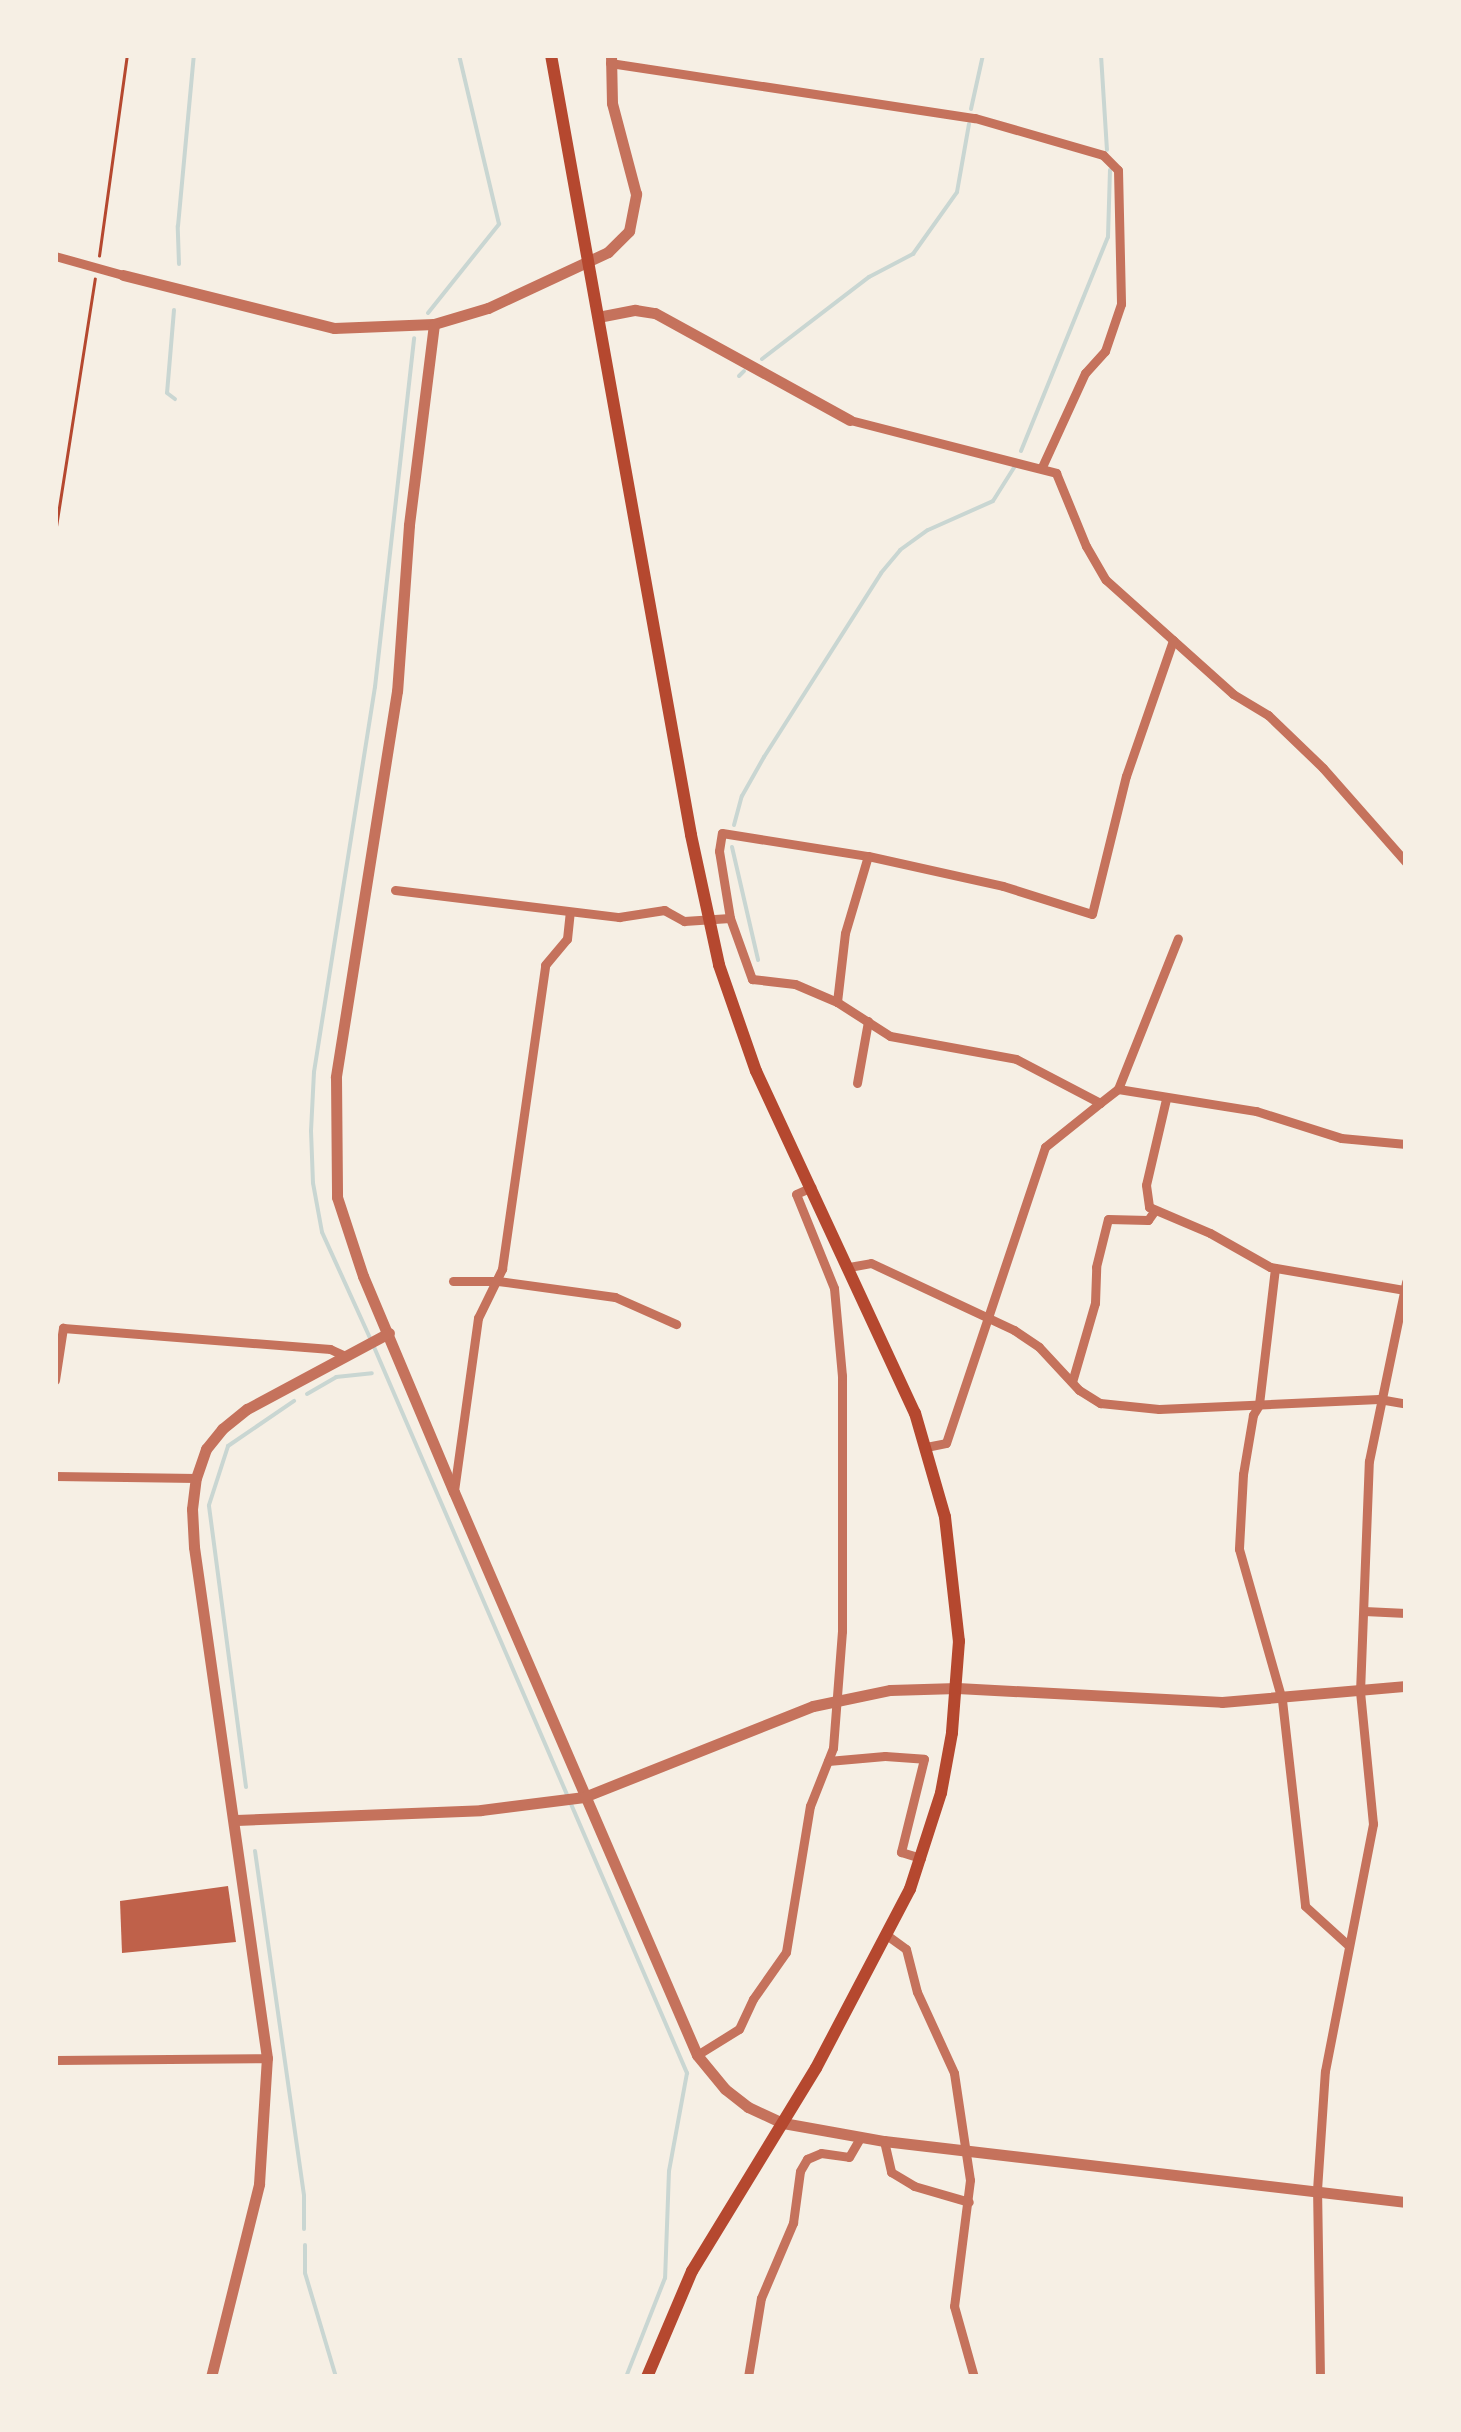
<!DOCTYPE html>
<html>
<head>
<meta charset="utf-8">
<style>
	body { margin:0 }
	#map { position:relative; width:1461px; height:2432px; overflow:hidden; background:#f6efe4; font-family:"Noto Sans",sans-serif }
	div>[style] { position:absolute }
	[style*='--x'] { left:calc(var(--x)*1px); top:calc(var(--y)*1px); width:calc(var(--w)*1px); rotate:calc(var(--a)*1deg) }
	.stream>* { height:4px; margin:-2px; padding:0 2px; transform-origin:2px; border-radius:2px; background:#c9d6d2 }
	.building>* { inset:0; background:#bf614a }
	.path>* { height:2.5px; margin:-1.25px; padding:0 1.25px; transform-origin:1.25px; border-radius:1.25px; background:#b5482f }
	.minor>* { height:9px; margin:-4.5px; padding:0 4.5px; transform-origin:4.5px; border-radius:4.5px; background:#c5725c }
	.tertiary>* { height:11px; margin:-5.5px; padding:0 5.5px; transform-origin:5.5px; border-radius:5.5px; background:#c5725c }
	.secondary>* { height:12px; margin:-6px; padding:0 6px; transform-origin:6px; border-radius:6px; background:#b5482f }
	span { translate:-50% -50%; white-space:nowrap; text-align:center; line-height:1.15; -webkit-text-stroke:8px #f6efe4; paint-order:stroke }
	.frame { position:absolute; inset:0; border:58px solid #f6efe4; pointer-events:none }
</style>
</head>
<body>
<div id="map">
	<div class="stream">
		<div style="--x:1101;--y:55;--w:95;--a:86.4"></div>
		<div style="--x:971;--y:109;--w:55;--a:-77.5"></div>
		<div style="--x:179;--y:264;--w:38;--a:-92"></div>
		<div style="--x:178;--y:226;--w:172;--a:-84.7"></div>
		<div style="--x:174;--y:310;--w:83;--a:94.8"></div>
		<div style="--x:167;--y:393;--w:10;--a:37"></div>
		<div style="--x:428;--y:313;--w:114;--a:-51.4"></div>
		<div style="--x:499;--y:224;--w:174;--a:-103.3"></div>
		<div style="--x:762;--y:359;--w:135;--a:-37.5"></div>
		<div style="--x:869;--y:277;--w:50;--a:-27.6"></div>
		<div style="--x:913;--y:254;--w:76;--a:-54.6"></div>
		<div style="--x:957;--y:192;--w:69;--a:-80"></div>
		<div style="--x:739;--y:376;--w:7;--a:-45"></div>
		<div style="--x:1021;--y:451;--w:231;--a:-67.9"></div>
		<div style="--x:1108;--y:237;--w:67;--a:-88.3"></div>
		<div style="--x:734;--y:825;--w:30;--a:-75"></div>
		<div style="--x:742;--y:796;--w:45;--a:-60.6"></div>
		<div style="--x:764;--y:757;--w:218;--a:-57.5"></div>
		<div style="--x:881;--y:573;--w:30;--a:-50"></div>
		<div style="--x:900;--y:550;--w:34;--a:-36"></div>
		<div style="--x:928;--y:530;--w:71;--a:-24"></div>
		<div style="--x:993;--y:501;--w:41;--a:-57.8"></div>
		<div style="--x:732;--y:847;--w:116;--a:77"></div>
		<div style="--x:370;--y:1338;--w:116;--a:-114.4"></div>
		<div style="--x:322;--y:1232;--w:50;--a:-100.4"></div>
		<div style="--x:313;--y:1183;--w:52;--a:-92.2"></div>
		<div style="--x:311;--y:1131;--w:59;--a:-87.1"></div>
		<div style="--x:314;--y:1072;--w:390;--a:-81"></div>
		<div style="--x:375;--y:687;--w:351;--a:-83.6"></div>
		<div style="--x:374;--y:1347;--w:791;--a:66.68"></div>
		<div style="--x:687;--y:2073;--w:100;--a:100.4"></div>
		<div style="--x:669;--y:2171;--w:107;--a:92.1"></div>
		<div style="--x:665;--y:2278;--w:106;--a:111.5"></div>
		<div style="--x:307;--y:1394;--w:34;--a:-30"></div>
		<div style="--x:336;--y:1377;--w:36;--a:-6"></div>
		<div style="--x:246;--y:1787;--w:284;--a:-97.5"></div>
		<div style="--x:209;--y:1505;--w:62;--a:-72.1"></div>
		<div style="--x:228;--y:1446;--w:80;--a:-34.3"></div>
		<div style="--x:255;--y:1851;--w:348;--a:81.9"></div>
		<div style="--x:304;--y:2196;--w:33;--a:90"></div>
		<div style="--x:305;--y:2245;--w:28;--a:90"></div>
		<div style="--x:305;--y:2273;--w:109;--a:73.4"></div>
	</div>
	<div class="building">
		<div style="clip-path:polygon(228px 1886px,236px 1942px,122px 1953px,120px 1901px)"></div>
	</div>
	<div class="path">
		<div style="--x:99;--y:256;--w:203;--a:-82.1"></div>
		<div style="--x:55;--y:533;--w:257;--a:-81.1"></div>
	</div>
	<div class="minor">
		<div style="--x:610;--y:63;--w:369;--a:8.6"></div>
		<div style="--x:975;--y:118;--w:133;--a:16.1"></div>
		<div style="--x:1103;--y:155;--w:21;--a:45"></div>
		<div style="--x:1118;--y:170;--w:134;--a:88.7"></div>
		<div style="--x:1121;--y:304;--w:50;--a:108.8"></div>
		<div style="--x:1105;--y:351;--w:30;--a:132"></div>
		<div style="--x:1085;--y:373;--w:103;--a:114.6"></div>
		<div style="--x:55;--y:256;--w:71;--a:15.6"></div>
		<div style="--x:850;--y:420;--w:213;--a:14.4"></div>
		<div style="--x:1056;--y:473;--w:79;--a:67.7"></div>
		<div style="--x:1086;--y:546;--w:39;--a:60"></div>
		<div style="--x:1106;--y:580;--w:171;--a:41.9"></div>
		<div style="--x:1233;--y:694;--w:41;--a:31"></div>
		<div style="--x:1268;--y:715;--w:76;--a:43.9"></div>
		<div style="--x:1323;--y:768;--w:125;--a:48.6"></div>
		<div style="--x:395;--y:890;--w:226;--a:6.9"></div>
		<div style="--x:619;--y:917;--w:46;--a:-8.8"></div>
		<div style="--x:664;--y:910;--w:23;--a:29"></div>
		<div style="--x:684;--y:921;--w:46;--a:-3.7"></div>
		<div style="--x:730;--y:918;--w:65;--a:70.2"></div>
		<div style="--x:752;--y:979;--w:43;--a:6.6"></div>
		<div style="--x:795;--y:984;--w:46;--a:23.2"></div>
		<div style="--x:837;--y:1002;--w:63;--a:32.7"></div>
		<div style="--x:890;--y:1036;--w:128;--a:10.3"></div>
		<div style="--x:1016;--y:1059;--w:95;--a:27.6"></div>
		<div style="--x:1100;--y:1103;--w:23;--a:-38"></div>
		<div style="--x:1118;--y:1089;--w:162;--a:-68.3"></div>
		<div style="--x:730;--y:918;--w:68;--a:-99.3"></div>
		<div style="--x:719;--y:851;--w:18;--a:-81"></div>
		<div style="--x:722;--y:833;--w:148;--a:9"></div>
		<div style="--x:868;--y:856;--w:138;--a:12.5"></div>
		<div style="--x:1003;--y:886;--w:93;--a:17.5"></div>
		<div style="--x:1092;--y:914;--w:142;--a:-76.2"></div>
		<div style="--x:1126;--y:776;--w:144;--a:-70.9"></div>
		<div style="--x:837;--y:1002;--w:69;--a:-83.4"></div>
		<div style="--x:845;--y:933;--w:80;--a:-73.4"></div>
		<div style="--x:857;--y:1083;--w:63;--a:-79.9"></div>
		<div style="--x:1118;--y:1089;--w:140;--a:9.1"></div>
		<div style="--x:1256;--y:1111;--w:89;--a:17.6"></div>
		<div style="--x:1341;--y:1138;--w:65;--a:5.3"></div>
		<div style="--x:1166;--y:1099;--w:88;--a:103.1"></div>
		<div style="--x:1146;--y:1185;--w:22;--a:82"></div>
		<div style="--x:1149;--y:1207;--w:66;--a:23.1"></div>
		<div style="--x:1210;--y:1233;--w:69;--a:29.5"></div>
		<div style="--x:1270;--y:1267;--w:137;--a:9.7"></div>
		<div style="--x:849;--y:1267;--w:22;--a:-10"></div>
		<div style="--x:871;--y:1263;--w:158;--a:25.1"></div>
		<div style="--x:1014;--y:1330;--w:30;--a:34"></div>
		<div style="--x:1039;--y:1347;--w:59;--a:47.1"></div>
		<div style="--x:1079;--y:1390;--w:25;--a:32"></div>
		<div style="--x:1100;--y:1403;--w:59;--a:5.8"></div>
		<div style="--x:1159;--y:1409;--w:220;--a:-2.6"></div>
		<div style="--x:1379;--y:1399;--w:27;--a:10"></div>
		<div style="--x:1275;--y:1268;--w:138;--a:96.7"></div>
		<div style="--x:1259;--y:1405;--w:12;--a:121"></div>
		<div style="--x:1253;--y:1415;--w:60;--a:99.6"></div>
		<div style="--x:1243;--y:1474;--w:75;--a:93.1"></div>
		<div style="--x:1239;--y:1549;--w:157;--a:74.1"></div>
		<div style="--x:1282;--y:1700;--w:207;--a:83.6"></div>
		<div style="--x:1305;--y:1906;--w:58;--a:42.2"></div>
		<div style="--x:453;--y:1281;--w:45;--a:0"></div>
		<div style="--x:498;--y:1281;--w:118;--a:7.8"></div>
		<div style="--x:615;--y:1297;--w:67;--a:23.9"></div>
		<div style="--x:55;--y:1380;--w:53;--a:-81.3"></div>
		<div style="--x:63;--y:1328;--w:268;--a:4.5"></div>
		<div style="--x:330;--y:1349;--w:17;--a:25"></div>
		<div style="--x:1072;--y:1382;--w:82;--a:-73.8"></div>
		<div style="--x:1095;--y:1303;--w:36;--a:-88"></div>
		<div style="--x:1096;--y:1267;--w:49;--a:-76"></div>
		<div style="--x:1108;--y:1219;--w:40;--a:1.4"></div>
		<div style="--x:1148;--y:1220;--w:12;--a:-55"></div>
		<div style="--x:926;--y:1447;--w:20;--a:-11"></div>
		<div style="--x:946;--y:1443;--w:312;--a:-71.5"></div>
		<div style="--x:1045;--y:1147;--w:70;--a:-38.7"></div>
		<div style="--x:55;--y:1476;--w:141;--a:0.8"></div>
		<div style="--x:454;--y:1491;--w:175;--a:-82.1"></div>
		<div style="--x:478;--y:1318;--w:55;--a:-63.9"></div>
		<div style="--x:502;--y:1269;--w:307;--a:-81.9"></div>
		<div style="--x:545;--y:965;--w:34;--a:-50"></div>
		<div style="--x:567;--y:939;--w:27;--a:-84"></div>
		<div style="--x:1364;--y:1611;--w:42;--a:2.7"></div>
		<div style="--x:828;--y:1761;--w:57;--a:-5"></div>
		<div style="--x:885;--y:1756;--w:39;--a:4"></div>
		<div style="--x:924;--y:1759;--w:96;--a:103.9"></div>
		<div style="--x:901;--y:1852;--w:21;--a:17"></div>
		<div style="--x:888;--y:1936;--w:22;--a:36"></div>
		<div style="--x:906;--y:1949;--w:44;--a:75.7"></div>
		<div style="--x:917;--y:1992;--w:89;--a:65.4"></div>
		<div style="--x:954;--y:2073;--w:108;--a:81.5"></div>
		<div style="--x:970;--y:2180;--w:127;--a:97.2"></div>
		<div style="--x:954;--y:2306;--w:74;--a:74.3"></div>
		<div style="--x:697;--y:2055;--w:49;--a:-31.8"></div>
		<div style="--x:739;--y:2029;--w:33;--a:-65"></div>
		<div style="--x:753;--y:1999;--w:57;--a:-54.9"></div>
		<div style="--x:786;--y:1952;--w:148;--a:-80.7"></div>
		<div style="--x:810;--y:1806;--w:62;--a:-68.4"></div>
		<div style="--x:833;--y:1748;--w:117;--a:-85.6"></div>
		<div style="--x:842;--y:1631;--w:255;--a:-90"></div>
		<div style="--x:842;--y:1376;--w:88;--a:-95.2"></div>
		<div style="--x:834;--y:1288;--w:101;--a:-112"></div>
		<div style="--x:796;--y:1194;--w:17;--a:-24"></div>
		<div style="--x:55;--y:2060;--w:212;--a:-0.5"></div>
		<div style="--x:884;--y:2141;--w:32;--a:77"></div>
		<div style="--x:891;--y:2172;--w:27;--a:31"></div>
		<div style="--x:914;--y:2186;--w:57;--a:16.2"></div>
		<div style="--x:748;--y:2377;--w:80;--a:-80.7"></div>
		<div style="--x:761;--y:2298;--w:82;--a:-66.9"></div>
		<div style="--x:793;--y:2223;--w:52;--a:-82.3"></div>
		<div style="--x:800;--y:2171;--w:14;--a:-60"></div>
		<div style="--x:807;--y:2159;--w:15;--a:-23"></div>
		<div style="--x:821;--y:2153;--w:28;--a:8"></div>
		<div style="--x:849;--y:2157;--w:22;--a:-60"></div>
		<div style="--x:1320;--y:2377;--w:187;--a:-90.9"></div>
		<div style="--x:1317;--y:2190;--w:119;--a:-86.2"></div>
		<div style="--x:1325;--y:2071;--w:252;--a:-79"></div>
		<div style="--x:1373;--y:1824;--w:133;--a:-95.6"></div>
		<div style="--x:1360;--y:1692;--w:231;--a:-87.8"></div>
		<div style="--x:1369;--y:1461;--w:183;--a:-78.3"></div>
	</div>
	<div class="tertiary">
		<div style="--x:123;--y:275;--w:218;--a:14.1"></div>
		<div style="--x:334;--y:328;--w:100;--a:-2.3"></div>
		<div style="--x:434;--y:324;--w:56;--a:-16.5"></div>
		<div style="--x:488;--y:308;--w:132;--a:-25"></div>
		<div style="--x:608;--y:252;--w:30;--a:-45"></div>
		<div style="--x:629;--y:231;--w:38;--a:-79"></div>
		<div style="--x:636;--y:194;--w:94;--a:-104.8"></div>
		<div style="--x:612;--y:103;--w:48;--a:-91.2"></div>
		<div style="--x:598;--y:317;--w:38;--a:-11"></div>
		<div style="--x:635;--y:310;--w:20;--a:9"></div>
		<div style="--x:655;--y:313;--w:222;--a:28.8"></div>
		<div style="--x:434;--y:324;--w:203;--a:97.1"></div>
		<div style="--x:409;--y:525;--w:166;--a:94.1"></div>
		<div style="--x:397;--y:691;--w:391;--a:99"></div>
		<div style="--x:336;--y:1077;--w:120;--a:89.5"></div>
		<div style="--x:337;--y:1197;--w:83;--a:71.8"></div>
		<div style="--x:363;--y:1276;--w:234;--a:67.2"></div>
		<div style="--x:454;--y:1492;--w:613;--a:66.65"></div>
		<div style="--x:697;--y:2055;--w:44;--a:50.5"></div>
		<div style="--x:725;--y:2089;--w:29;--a:38"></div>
		<div style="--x:748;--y:2107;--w:38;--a:25"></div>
		<div style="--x:783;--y:2123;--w:103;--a:10.1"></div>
		<div style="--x:884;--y:2141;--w:526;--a:6.67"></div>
		<div style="--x:236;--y:1820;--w:245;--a:-2.3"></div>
		<div style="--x:481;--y:1810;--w:104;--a:-7.2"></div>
		<div style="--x:584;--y:1797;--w:246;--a:-21.7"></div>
		<div style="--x:813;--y:1706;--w:79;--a:-11.7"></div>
		<div style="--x:890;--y:1690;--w:67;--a:-1.7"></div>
		<div style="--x:957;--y:1688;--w:265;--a:3"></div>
		<div style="--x:1222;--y:1702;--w:185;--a:-5"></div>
		<div style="--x:211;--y:2377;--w:199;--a:-76"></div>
		<div style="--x:259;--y:2184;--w:126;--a:-86.4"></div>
		<div style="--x:267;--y:2058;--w:516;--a:-98.13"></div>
		<div style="--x:194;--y:1547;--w:38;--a:-93"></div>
		<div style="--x:192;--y:1509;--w:31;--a:-83"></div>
		<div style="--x:196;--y:1478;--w:31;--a:-71"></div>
		<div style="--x:206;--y:1449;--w:26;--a:-51"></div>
		<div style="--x:222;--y:1429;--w:32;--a:-39"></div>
		<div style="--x:247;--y:1409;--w:161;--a:-28.2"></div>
	</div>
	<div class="secondary">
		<div style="--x:551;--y:55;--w:792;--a:79.82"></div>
		<div style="--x:691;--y:835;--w:133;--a:77.8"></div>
		<div style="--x:719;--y:965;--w:112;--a:70.8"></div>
		<div style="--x:756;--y:1071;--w:377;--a:65.1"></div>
		<div style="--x:915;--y:1413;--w:108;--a:73.9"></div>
		<div style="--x:945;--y:1517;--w:125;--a:83.6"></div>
		<div style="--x:959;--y:1641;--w:92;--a:94.4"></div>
		<div style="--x:952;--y:1733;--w:61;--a:100.4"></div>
		<div style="--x:941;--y:1793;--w:101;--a:107.9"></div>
		<div style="--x:910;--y:1889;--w:202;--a:117.7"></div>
		<div style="--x:816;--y:2068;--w:238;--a:121.4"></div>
		<div style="--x:692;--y:2271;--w:115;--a:113"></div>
	</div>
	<div class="frame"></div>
</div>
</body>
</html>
